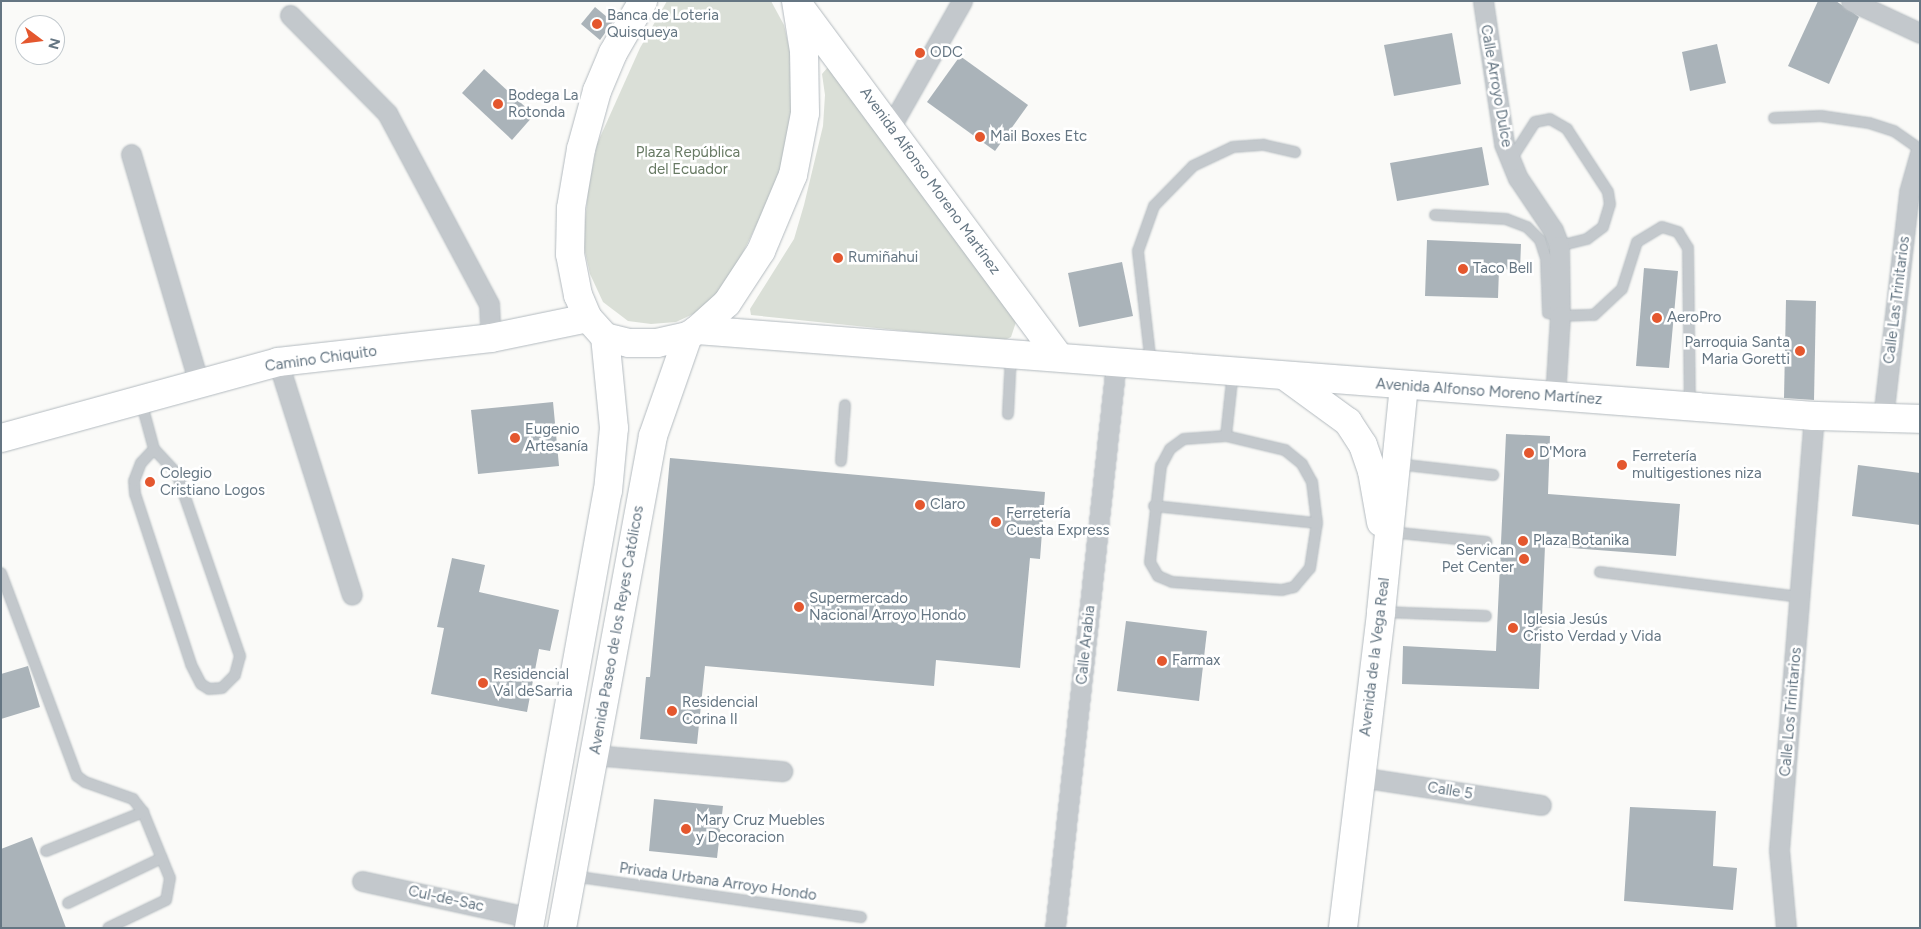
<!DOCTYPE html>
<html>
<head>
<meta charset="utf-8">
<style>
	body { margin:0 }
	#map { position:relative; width:1921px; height:929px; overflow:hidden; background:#fafaf8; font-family:Figtree,sans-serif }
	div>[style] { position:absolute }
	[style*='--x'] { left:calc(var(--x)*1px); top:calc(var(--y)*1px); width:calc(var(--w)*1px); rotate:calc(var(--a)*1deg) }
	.green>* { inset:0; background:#dadfd7 }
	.building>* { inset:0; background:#aab3b9 }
	.roads { filter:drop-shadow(0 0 1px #b3babf) drop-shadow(0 0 1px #b3babf) }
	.lane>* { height:10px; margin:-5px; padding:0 5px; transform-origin:5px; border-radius:5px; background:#c3c8cc }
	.street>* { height:19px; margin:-9.5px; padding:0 9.5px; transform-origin:9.5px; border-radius:9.5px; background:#c3c8cc }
	.secondary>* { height:28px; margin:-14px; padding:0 14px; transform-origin:14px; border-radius:14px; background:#fff }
	.dots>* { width:14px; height:14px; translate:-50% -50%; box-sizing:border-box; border:2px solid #fff; border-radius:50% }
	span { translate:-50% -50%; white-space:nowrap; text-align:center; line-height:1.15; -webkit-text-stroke:5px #fff; paint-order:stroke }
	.poi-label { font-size:15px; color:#657683 }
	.left { translate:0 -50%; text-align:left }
	.right { translate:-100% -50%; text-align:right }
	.street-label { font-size:15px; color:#657683 }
	.park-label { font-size:15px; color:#687a64 }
	.frame { position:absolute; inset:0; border:2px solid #657683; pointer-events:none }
	.north { position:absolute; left:15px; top:15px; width:50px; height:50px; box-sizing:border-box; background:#fff; border:1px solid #c1c8cd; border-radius:50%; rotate:105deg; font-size:14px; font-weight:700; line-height:20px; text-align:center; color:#657683 }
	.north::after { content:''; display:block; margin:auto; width:18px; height:22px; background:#e4572e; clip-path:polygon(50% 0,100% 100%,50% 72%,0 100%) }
</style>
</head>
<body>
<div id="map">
	<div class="green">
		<div style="clip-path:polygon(667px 1px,771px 1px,784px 25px,795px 73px,789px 129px,778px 181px,729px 281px,704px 309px,676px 322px,651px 324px,628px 321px,603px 302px,590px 274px,583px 243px,588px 191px,597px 144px,640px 48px)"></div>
		<div style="clip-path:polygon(828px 67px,1004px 305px,1016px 322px,1011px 337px,1003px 341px,751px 315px,750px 309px,794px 239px,804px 205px,823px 126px,825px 95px,822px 74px)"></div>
	</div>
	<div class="building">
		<div style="clip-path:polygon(1818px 1px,1836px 1px,1859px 17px,1829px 84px,1788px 66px)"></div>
		<div style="clip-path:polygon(595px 7px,613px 22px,600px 40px,581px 24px)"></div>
		<div style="clip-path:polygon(1452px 33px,1461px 84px,1394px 96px,1384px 45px)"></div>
		<div style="clip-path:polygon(1717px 44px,1726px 83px,1690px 91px,1682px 52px)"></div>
		<div style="clip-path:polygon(960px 56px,1028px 105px,995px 151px,927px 102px)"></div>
		<div style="clip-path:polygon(484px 69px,534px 115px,512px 140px,462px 93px)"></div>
		<div style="clip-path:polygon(1482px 147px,1489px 185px,1397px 201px,1390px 163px)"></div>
		<div style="clip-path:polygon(1427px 240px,1521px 244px,1520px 270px,1499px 269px,1498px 298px,1425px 296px)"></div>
		<div style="clip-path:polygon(1122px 262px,1133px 316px,1079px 327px,1068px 273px)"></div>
		<div style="clip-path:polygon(1644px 268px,1678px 271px,1669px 368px,1636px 366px)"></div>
		<div style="clip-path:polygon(1786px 300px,1816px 301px,1814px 400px,1784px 398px)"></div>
		<div style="clip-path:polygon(553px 402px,559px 466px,478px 474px,471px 410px)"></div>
		<div style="clip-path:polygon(1506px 434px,1550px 436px,1548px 494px,1680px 504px,1676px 556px,1545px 546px,1539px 689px,1402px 684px,1403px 646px,1496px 651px)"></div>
		<div style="clip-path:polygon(670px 458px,1045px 492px,1040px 559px,1030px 558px,1020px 668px,936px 660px,934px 686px,705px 666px,697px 744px,640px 739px,646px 677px,650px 677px)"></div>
		<div style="clip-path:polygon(1858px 465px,1920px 473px,1920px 525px,1852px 516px)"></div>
		<div style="clip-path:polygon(452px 558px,485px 565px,479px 592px,559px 610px,550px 651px,539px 649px,527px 712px,431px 694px,444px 628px,437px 627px)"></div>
		<div style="clip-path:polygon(1126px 621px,1207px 631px,1199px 701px,1117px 691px)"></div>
		<div style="clip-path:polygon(28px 666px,40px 707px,1px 719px,1px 674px)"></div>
		<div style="clip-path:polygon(654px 799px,723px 806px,717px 858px,649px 851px)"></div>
		<div style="clip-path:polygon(1630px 807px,1716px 811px,1713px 866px,1737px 868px,1733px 910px,1624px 901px)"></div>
		<div style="clip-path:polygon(32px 837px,66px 928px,1px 928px,1px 849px)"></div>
	</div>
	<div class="roads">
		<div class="lane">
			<div style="--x:1774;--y:118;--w:47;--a:-2.4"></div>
			<div style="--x:1821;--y:116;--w:49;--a:8.3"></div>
			<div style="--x:1869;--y:123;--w:26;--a:18"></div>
			<div style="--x:1894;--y:131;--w:32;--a:35"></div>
			<div style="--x:1510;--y:161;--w:46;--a:-57.3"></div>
			<div style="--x:1535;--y:122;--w:15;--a:-11"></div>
			<div style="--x:1550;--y:119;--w:20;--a:30"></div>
			<div style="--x:1567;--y:129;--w:75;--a:56.9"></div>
			<div style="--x:1608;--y:192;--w:12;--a:81"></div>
			<div style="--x:1610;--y:204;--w:24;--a:107"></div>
			<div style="--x:1603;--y:227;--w:20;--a:143"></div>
			<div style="--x:1587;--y:239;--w:29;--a:166"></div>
			<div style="--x:1435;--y:215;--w:71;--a:3.2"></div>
			<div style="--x:1506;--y:219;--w:22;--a:21"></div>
			<div style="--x:1527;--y:227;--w:18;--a:45"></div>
			<div style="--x:1540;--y:240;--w:19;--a:72"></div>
			<div style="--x:1546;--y:258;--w:55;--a:87.9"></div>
			<div style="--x:1548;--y:313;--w:12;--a:14"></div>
			<div style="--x:1560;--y:316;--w:34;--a:-2"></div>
			<div style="--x:1594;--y:315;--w:38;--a:-43"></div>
			<div style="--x:1622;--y:289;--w:49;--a:-72.3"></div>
			<div style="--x:1637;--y:242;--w:29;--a:-31"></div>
			<div style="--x:1662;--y:227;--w:17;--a:17"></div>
			<div style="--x:1678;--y:232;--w:19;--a:58"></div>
			<div style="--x:1688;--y:248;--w:158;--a:89.3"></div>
			<div style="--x:1151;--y:364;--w:114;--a:-96.6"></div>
			<div style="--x:1138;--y:251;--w:48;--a:-70.4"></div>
			<div style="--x:1154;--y:206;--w:56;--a:-45.7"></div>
			<div style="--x:1193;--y:166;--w:44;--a:-25.4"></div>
			<div style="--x:1233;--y:147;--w:31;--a:-4"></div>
			<div style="--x:1264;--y:145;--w:32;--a:13"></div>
			<div style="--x:141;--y:401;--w:50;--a:74.8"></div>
			<div style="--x:154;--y:449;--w:34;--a:47"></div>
			<div style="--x:177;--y:474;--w:193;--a:70.9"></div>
			<div style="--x:240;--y:656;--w:20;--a:105"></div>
			<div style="--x:235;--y:675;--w:18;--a:135"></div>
			<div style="--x:222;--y:688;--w:13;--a:176"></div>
			<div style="--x:209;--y:689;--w:9;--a:-148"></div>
			<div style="--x:201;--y:684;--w:22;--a:-117"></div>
			<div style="--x:191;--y:664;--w:179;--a:-108.2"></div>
			<div style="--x:135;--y:494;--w:13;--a:-94"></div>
			<div style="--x:134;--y:481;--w:19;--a:-69"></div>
			<div style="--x:141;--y:463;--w:19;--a:-47"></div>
			<div style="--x:1008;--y:414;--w:59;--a:-87.1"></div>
			<div style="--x:1226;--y:436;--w:61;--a:13.3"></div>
			<div style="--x:1285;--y:450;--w:22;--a:39"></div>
			<div style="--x:1302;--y:464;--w:21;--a:61"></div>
			<div style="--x:1312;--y:482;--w:41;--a:83"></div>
			<div style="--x:1317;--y:523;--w:46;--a:98.8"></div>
			<div style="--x:1310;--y:568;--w:25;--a:130"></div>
			<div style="--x:1294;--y:587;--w:12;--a:166"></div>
			<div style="--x:1282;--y:590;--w:110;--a:-175.8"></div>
			<div style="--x:1172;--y:582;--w:15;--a:-157"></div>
			<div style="--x:1158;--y:576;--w:16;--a:-120"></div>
			<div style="--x:1150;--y:562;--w:97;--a:-83.5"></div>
			<div style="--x:1161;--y:466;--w:19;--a:-62"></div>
			<div style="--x:1170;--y:449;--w:17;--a:-36"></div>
			<div style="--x:1184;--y:439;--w:42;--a:-4.1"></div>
			<div style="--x:1226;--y:436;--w:64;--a:-83.8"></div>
			<div style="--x:841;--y:461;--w:56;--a:-85.9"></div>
			<div style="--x:1397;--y:464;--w:97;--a:6.5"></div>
			<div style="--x:1154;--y:506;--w:164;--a:6"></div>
			<div style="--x:1390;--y:532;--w:97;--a:5.9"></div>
			<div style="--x:1600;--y:572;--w:203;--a:7.1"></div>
			<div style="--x:1;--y:573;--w:217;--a:69.5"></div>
			<div style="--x:77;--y:776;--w:10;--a:37"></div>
			<div style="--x:85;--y:782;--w:51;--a:19.5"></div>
			<div style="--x:133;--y:799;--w:16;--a:52"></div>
			<div style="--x:143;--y:812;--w:71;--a:67.8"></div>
			<div style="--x:170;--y:878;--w:22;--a:100"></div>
			<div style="--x:166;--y:900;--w:64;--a:154.2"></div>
			<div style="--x:1382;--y:612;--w:104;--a:2.2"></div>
			<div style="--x:46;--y:851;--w:105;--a:-21.9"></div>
			<div style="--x:572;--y:876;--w:292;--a:8.1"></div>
			<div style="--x:68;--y:903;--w:104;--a:-25.6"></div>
		</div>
		<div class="street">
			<div style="--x:1483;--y:1;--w:145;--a:81.6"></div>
			<div style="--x:1504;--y:144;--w:37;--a:68"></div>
			<div style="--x:1518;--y:178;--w:63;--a:56.1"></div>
			<div style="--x:1553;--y:230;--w:17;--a:69"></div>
			<div style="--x:1559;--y:246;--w:70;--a:89.2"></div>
			<div style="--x:1560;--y:316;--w:81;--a:93.5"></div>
			<div style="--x:1851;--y:1;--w:76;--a:24.9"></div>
			<div style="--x:290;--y:15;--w:138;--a:45.3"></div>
			<div style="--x:387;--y:113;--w:217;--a:61.9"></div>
			<div style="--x:489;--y:304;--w:34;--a:87"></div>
			<div style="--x:891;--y:126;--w:144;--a:-60.4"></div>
			<div style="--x:131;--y:154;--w:240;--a:73.5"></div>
			<div style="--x:278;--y:362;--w:244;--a:72.4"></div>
			<div style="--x:1883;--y:418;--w:227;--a:-83.4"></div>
			<div style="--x:1909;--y:192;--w:41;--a:-74.2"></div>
			<div style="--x:594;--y:755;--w:189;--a:4.9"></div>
			<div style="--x:1360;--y:777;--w:183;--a:8.8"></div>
			<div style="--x:362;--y:881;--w:173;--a:12.3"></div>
			<div style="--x:1055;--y:928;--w:568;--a:-83.84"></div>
			<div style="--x:1786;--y:928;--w:78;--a:-95.1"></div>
			<div style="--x:1779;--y:850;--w:435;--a:-85.4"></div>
		</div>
		<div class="secondary">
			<div style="--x:643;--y:1;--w:60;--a:120"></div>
			<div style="--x:613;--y:53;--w:41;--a:112.8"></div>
			<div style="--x:597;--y:91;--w:60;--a:105.4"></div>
			<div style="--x:581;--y:149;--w:60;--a:99.6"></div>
			<div style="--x:571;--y:208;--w:46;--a:91.2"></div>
			<div style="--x:570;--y:254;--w:42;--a:79"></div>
			<div style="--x:578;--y:295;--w:25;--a:67"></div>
			<div style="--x:588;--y:318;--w:25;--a:48"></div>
			<div style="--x:605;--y:337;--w:25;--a:14"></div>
			<div style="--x:629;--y:343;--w:28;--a:0"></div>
			<div style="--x:657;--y:343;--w:32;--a:-13"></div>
			<div style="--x:688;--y:336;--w:11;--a:-34"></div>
			<div style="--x:697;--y:330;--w:40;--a:-42"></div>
			<div style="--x:727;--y:303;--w:62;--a:-56.8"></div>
			<div style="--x:761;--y:251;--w:82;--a:-67.2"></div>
			<div style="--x:793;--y:175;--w:63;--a:-79"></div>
			<div style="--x:805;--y:113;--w:62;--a:-90.9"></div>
			<div style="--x:804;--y:51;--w:51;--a:-99.1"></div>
			<div style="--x:800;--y:7;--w:435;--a:53.5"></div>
			<div style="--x:697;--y:330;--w:1120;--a:4.4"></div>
			<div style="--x:1814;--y:416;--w:106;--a:1.6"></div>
			<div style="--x:1285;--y:376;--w:78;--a:36.1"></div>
			<div style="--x:1348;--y:422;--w:27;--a:57"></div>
			<div style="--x:1363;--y:445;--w:28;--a:71"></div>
			<div style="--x:1372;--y:471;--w:52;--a:80"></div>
			<div style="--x:1;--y:438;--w:287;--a:-15.3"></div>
			<div style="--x:278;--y:362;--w:214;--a:-6.4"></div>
			<div style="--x:491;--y:338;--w:99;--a:-11.7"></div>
			<div style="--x:529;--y:928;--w:444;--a:-79.8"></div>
			<div style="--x:608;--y:491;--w:63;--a:-84.6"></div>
			<div style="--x:614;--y:428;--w:91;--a:-95.6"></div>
			<div style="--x:562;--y:928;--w:500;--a:-79.52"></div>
			<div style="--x:653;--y:436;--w:106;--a:-70.7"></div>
			<div style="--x:1343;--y:928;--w:318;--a:-83.1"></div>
			<div style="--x:1381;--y:612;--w:227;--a:-84.2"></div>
		</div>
	</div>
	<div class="dots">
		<div style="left:597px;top:24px;background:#e4572e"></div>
		<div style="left:920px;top:53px;background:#e4572e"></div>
		<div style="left:498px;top:104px;background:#e4572e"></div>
		<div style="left:980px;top:137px;background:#e4572e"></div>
		<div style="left:838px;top:258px;background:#e4572e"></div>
		<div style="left:1463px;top:269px;background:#e4572e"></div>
		<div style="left:1657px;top:318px;background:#e4572e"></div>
		<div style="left:1800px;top:351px;background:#e4572e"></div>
		<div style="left:515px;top:438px;background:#e4572e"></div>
		<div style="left:1529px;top:453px;background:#e4572e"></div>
		<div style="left:1622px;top:465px;background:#e4572e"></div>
		<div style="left:150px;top:482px;background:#e4572e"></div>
		<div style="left:920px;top:505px;background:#e4572e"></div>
		<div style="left:996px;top:522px;background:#e4572e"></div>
		<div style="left:1523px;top:541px;background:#e4572e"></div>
		<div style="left:1524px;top:559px;background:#e4572e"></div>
		<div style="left:799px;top:607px;background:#e4572e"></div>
		<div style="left:1513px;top:628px;background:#e4572e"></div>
		<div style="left:1162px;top:661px;background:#e4572e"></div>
		<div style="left:483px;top:683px;background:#e4572e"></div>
		<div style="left:672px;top:711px;background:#e4572e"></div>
		<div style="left:686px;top:829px;background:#e4572e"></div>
	</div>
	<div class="poi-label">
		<span class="left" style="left:607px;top:24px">Banca de Loteria<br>Quisqueya</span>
		<span class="left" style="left:930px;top:53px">ODC</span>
		<span class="left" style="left:508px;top:104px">Bodega La<br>Rotonda</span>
		<span class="left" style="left:990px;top:137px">Mail Boxes Etc</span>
		<span class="left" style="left:848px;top:258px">Rumiñahui</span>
		<span class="left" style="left:1473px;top:269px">Taco Bell</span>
		<span class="left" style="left:1667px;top:318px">AeroPro</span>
		<span class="right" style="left:1790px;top:351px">Parroquia Santa<br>Maria Goretti</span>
		<span class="left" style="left:525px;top:438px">Eugenio<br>Artesanía</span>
		<span class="left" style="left:1539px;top:453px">D'Mora</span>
		<span class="left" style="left:1632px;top:465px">Ferretería<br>multigestiones niza</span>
		<span class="left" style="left:160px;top:482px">Colegio<br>Cristiano Logos</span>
		<span class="left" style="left:930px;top:505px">Claro</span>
		<span class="left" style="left:1006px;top:522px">Ferretería<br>Cuesta Express</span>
		<span class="left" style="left:1533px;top:541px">Plaza Botanika</span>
		<span class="right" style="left:1514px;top:559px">Servican<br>Pet Center</span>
		<span class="left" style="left:809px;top:607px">Supermercado<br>Nacional Arroyo Hondo</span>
		<span class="left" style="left:1523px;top:628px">Iglesia Jesús<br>Cristo Verdad y Vida</span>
		<span class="left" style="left:1172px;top:661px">Farmax</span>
		<span class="left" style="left:493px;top:683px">Residencial<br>Val deSarria</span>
		<span class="left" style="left:682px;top:711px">Residencial<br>Corina II</span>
		<span class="left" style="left:696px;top:829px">Mary Cruz Muebles<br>y Decoracion</span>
	</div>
	<div class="street-label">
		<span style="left:1496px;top:86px;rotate:80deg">Calle Arroyo Dulce</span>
		<span style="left:930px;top:181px;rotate:54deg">Avenida Alfonso Moreno Martínez</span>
		<span style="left:1897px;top:300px;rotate:-83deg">Calle Las Trinitarios</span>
		<span style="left:321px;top:359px;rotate:-8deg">Camino Chiquito</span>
		<span style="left:1489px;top:392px;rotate:4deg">Avenida Alfonso Moreno Martínez</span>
		<span style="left:617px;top:630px;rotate:-80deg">Avenida Paseo de los Reyes Católicos</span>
		<span style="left:1086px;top:645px;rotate:-84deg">Calle Arabia</span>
		<span style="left:1375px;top:657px;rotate:-83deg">Avenida de la Vega Real</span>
		<span style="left:1791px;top:712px;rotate:-85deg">Calle Los Trinitarios</span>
		<span style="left:1450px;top:791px;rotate:9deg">Calle 5</span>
		<span style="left:718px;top:882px;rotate:8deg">Privada Urbana Arroyo Hondo</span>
		<span style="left:446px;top:899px;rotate:12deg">Cul-de-Sac</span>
	</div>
	<div class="park-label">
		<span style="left:688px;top:161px">Plaza República<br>del Ecuador</span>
	</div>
	<div class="frame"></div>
	<div class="north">N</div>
</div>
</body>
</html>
